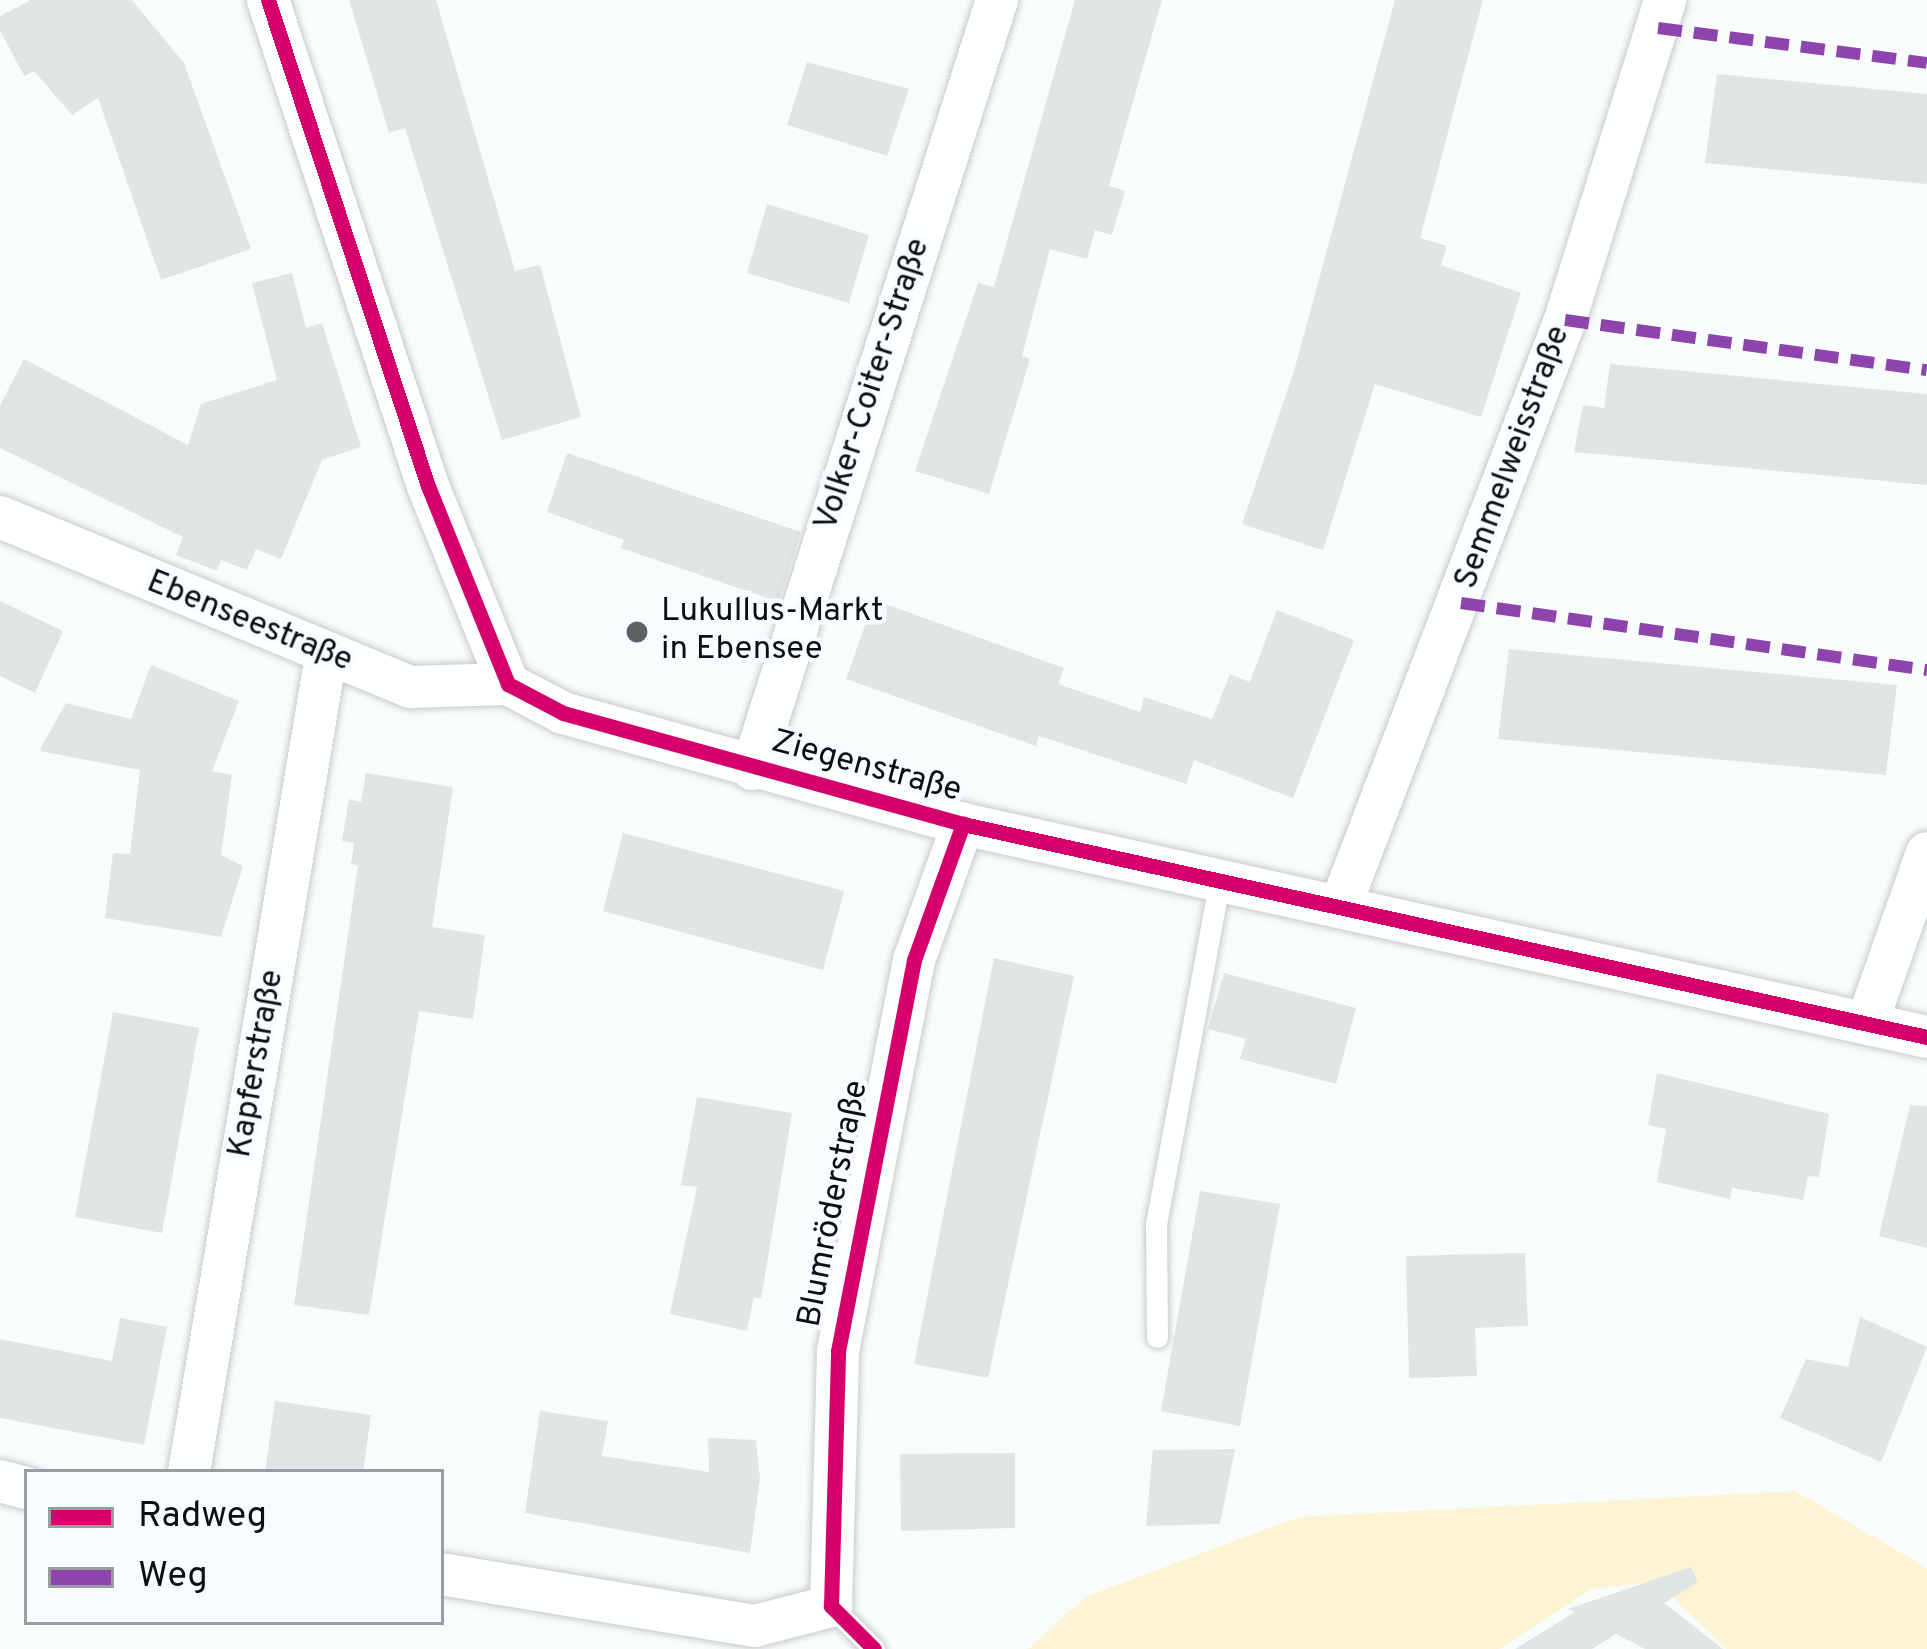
<!DOCTYPE html>
<html>
<head>
<meta charset="utf-8">
<style>
	body { margin:0 }
	#map { position:relative; width:1927px; height:1649px; overflow:hidden; background:#f9fcfd; font-family:Overpass,sans-serif }
	div>[style] { position:absolute }
	[style*='--x'] { left:calc(var(--x)*1px); top:calc(var(--y)*1px); width:calc(var(--w)*1px); rotate:calc(var(--a)*1deg) }
	.green>* { inset:0; background:#fcf4d3 }
	.building>* { inset:0; background:#e2e5e6 }
	.roads { filter:drop-shadow(0 0 3px #c9cbcc) drop-shadow(0 0 3px #c9cbcc) }
	.lane>* { height:21px; margin:-10.5px; padding:0 10.5px; transform-origin:10.5px; border-radius:10.5px; background:#feffff }
	.street>* { height:42px; margin:-21px; padding:0 21px; transform-origin:21px; border-radius:21px; background:#feffff }
	.quiet>* { height:12px; margin-top:-6px; transform-origin:0; background:repeating-linear-gradient(90deg,#8e44ad 0 24px,transparent 0 36px) }
	.cycleway>* { height:15px; margin:-7.5px; padding:0 7.5px; transform-origin:7.5px; border-radius:7.5px; background:#d6006c }
	.dots>* { width:33px; height:33px; translate:-50% -50%; box-sizing:border-box; border:6px solid #f7fdff; border-radius:50% }
	span { translate:-50% -50%; white-space:nowrap; text-align:center; line-height:1.15; -webkit-text-stroke:9px #f7fdff; paint-order:stroke }
	.street-label { font-size:33px; color:#0c0e0f }
	.poi-label { font-size:33px; color:#0c0e0f }
	.left { translate:0 -50%; text-align:left }
	.legend { position:absolute; left:24px; top:1469px; width:420px; height:156px; box-sizing:border-box; background:#f7fdff; border:3px solid #999d9f; margin:0; padding:15px 21px; list-style:none; font-size:36px; color:#0c0e0f }
	.legend li { display:flex; align-items:center; gap:24px; height:60px }
	.legend b { width:60px; border:3px solid #999d9f }
</style>
</head>
<body>
<div id="map">
	<div class="green">
		<div style="clip-path:polygon(1795px 1491px,1927px 1568px,1927px 1649px,1726px 1649px,1656px 1582px,1592px 1589px,1499px 1649px,1028px 1649px,1085px 1597px,1299px 1517px)"></div>
	</div>
	<div class="building">
		<div style="clip-path:polygon(31px 0,132px 0,184px 63px,251px 249px,161px 280px,98px 98px,72px 115px,34px 71px,24px 76px,0 30px,0 16px)"></div>
		<div style="clip-path:polygon(349px 0,436px 0,515px 271px,540px 265px,581px 417px,502px 440px,405px 128px,389px 133px)"></div>
		<div style="clip-path:polygon(1075px 0,1162px 0,1109px 186px,1125px 191px,1112px 235px,1095px 230px,1087px 259px,1050px 249px,1022px 356px,1030px 359px,989px 494px,915px 471px,978px 283px,994px 287px)"></div>
		<div style="clip-path:polygon(1395px 0,1483px 0,1420px 238px,1447px 246px,1441px 265px,1521px 293px,1481px 417px,1375px 384px,1323px 550px,1242px 524px,1294px 371px)"></div>
		<div style="clip-path:polygon(807px 62px,909px 89px,887px 156px,787px 125px)"></div>
		<div style="clip-path:polygon(1717px 74px,1927px 94px,1927px 184px,1705px 163px)"></div>
		<div style="clip-path:polygon(767px 204px,869px 235px,849px 303px,747px 273px)"></div>
		<div style="clip-path:polygon(292px 273px,306px 328px,322px 323px,361px 447px,322px 460px,281px 559px,256px 549px,247px 570px,221px 560px,217px 571px,176px 555px,183px 537px,0 448px,0 405px,24px 359px,188px 445px,201px 404px,277px 380px,252px 283px)"></div>
		<div style="clip-path:polygon(1610px 364px,1927px 394px,1927px 485px,1574px 452px,1583px 405px,1604px 408px)"></div>
		<div style="clip-path:polygon(567px 453px,801px 532px,779px 602px,621px 548px,624px 540px,547px 512px)"></div>
		<div style="clip-path:polygon(874px 600px,1064px 668px,1058px 684px,1140px 712px,1144px 697px,1212px 719px,1230px 674px,1250px 682px,1277px 610px,1354px 640px,1293px 798px,1194px 760px,1186px 784px,1039px 736px,1036px 746px,846px 679px)"></div>
		<div style="clip-path:polygon(0 601px,63px 631px,35px 693px,0 676px)"></div>
		<div style="clip-path:polygon(1509px 649px,1897px 685px,1886px 775px,1498px 739px)"></div>
		<div style="clip-path:polygon(151px 665px,239px 701px,212px 771px,232px 775px,221px 855px,243px 866px,221px 937px,105px 918px,113px 853px,130px 854px,140px 770px,39px 751px,66px 703px,131px 719px)"></div>
		<div style="clip-path:polygon(366px 773px,453px 787px,432px 927px,485px 935px,473px 1019px,419px 1011px,369px 1315px,294px 1305px,358px 866px,351px 864px,354px 843px,342px 841px,349px 799px,361px 802px)"></div>
		<div style="clip-path:polygon(623px 833px,844px 891px,823px 970px,603px 911px)"></div>
		<div style="clip-path:polygon(994px 958px,1074px 976px,988px 1378px,914px 1364px)"></div>
		<div style="clip-path:polygon(1224px 973px,1356px 1008px,1336px 1084px,1240px 1059px,1246px 1039px,1208px 1029px)"></div>
		<div style="clip-path:polygon(113px 1012px,199px 1028px,162px 1233px,75px 1217px)"></div>
		<div style="clip-path:polygon(1657px 1073px,1829px 1114px,1819px 1177px,1808px 1176px,1803px 1200px,1732px 1188px,1730px 1199px,1657px 1182px,1666px 1129px,1648px 1125px)"></div>
		<div style="clip-path:polygon(697px 1097px,792px 1113px,761px 1299px,754px 1297px,747px 1331px,670px 1314px,697px 1187px,681px 1185px)"></div>
		<div style="clip-path:polygon(1910px 1105px,1927px 1106px,1927px 1248px,1879px 1236px)"></div>
		<div style="clip-path:polygon(1200px 1191px,1280px 1204px,1240px 1426px,1161px 1411px)"></div>
		<div style="clip-path:polygon(1525px 1253px,1528px 1326px,1475px 1328px,1477px 1376px,1409px 1378px,1406px 1256px)"></div>
		<div style="clip-path:polygon(1860px 1317px,1927px 1347px,1881px 1462px,1780px 1418px,1806px 1359px,1848px 1367px)"></div>
		<div style="clip-path:polygon(120px 1318px,167px 1327px,144px 1445px,0 1418px,0 1339px,112px 1361px)"></div>
		<div style="clip-path:polygon(275px 1401px,371px 1415px,363px 1472px,265px 1472px)"></div>
		<div style="clip-path:polygon(540px 1411px,608px 1421px,602px 1456px,709px 1472px,708px 1438px,756px 1440px,760px 1479px,750px 1553px,525px 1513px)"></div>
		<div style="clip-path:polygon(1235px 1449px,1220px 1524px,1146px 1526px,1153px 1450px)"></div>
		<div style="clip-path:polygon(1015px 1453px,1015px 1528px,901px 1531px,900px 1454px)"></div>
		<div style="clip-path:polygon(1691px 1567px,1698px 1582px,1664px 1603px,1723px 1649px,1645px 1649px,1616px 1634px,1592px 1649px,1515px 1649px,1575px 1612px,1568px 1609px)"></div>
	</div>
	<div class="roads">
		<div class="lane">
			<div style="--x:1157;--y:1337;--w:113;--a:-90.5"></div>
			<div style="--x:1156;--y:1224;--w:350;--a:-79.5"></div>
			<div style="--x:831;--y:1606;--w:61;--a:45"></div>
		</div>
		<div class="street">
			<div style="--x:268;--y:0;--w:512;--a:71.78"></div>
			<div style="--x:428;--y:486;--w:214;--a:68"></div>
			<div style="--x:508;--y:684;--w:62;--a:27.8"></div>
			<div style="--x:563;--y:713;--w:415;--a:15.5"></div>
			<div style="--x:963;--y:824;--w:987;--a:12.46"></div>
			<div style="--x:0;--y:517;--w:445;--a:22.5"></div>
			<div style="--x:411;--y:687;--w:97;--a:-1.8"></div>
			<div style="--x:752;--y:769;--w:807;--a:-72.33"></div>
			<div style="--x:1340;--y:907;--w:629;--a:-69.03"></div>
			<div style="--x:1565;--y:320;--w:335;--a:-72.6"></div>
			<div style="--x:1867;--y:1023;--w:180;--a:-70.6"></div>
			<div style="--x:189;--y:1472;--w:827;--a:-80.47"></div>
			<div style="--x:0;--y:1481;--w:28;--a:15"></div>
			<div style="--x:441;--y:1574;--w:318;--a:9.4"></div>
			<div style="--x:755;--y:1626;--w:79;--a:-14.7"></div>
			<div style="--x:831;--y:1606;--w:255;--a:-88.4"></div>
			<div style="--x:838;--y:1351;--w:398;--a:-79"></div>
			<div style="--x:914;--y:960;--w:145;--a:-70.2"></div>
		</div>
	</div>
	<div class="quiet">
		<div style="--x:1658;--y:28;--w:271;--a:7.4"></div>
		<div style="--x:1565;--y:320;--w:365;--a:7.9"></div>
		<div style="--x:1461;--y:603;--w:471;--a:8.2"></div>
	</div>
	<div class="cycleway">
		<div style="--x:268;--y:0;--w:512;--a:71.78"></div>
		<div style="--x:428;--y:486;--w:214;--a:68"></div>
		<div style="--x:508;--y:684;--w:62;--a:27.8"></div>
		<div style="--x:563;--y:713;--w:415;--a:15.5"></div>
		<div style="--x:963;--y:824;--w:987;--a:12.46"></div>
		<div style="--x:874;--y:1649;--w:61;--a:-135"></div>
		<div style="--x:831;--y:1606;--w:255;--a:-88.4"></div>
		<div style="--x:838;--y:1351;--w:398;--a:-79"></div>
		<div style="--x:914;--y:960;--w:145;--a:-70.2"></div>
	</div>
	<div class="dots">
		<div style="left:637px;top:632px;background:#5f6162"></div>
	</div>
	<div class="street-label">
		<span style="left:874px;top:385px;rotate:-72deg">Volker-Coiter-Straße</span>
		<span style="left:1514px;top:458px;rotate:-70deg">Semmelweisstraße</span>
		<span style="left:249px;top:623px;rotate:22deg">Ebenseestraße</span>
		<span style="left:866px;top:768px;rotate:15deg">Ziegenstraße</span>
		<span style="left:258px;top:1064px;rotate:-80deg">Kapferstraße</span>
		<span style="left:835px;top:1204px;rotate:-79deg">Blumröderstraße</span>
	</div>
	<div class="poi-label">
		<span class="left" style="left:661px;top:632px">Lukullus-Markt<br>in Ebensee</span>
	</div>
	<ul class="legend">
	<li><b style="height:15px;background:#d6006c"></b>Radweg</li>
	<li><b style="height:15px;background:#8e44ad"></b>Weg</li>
	</ul>
</div>
</body>
</html>
